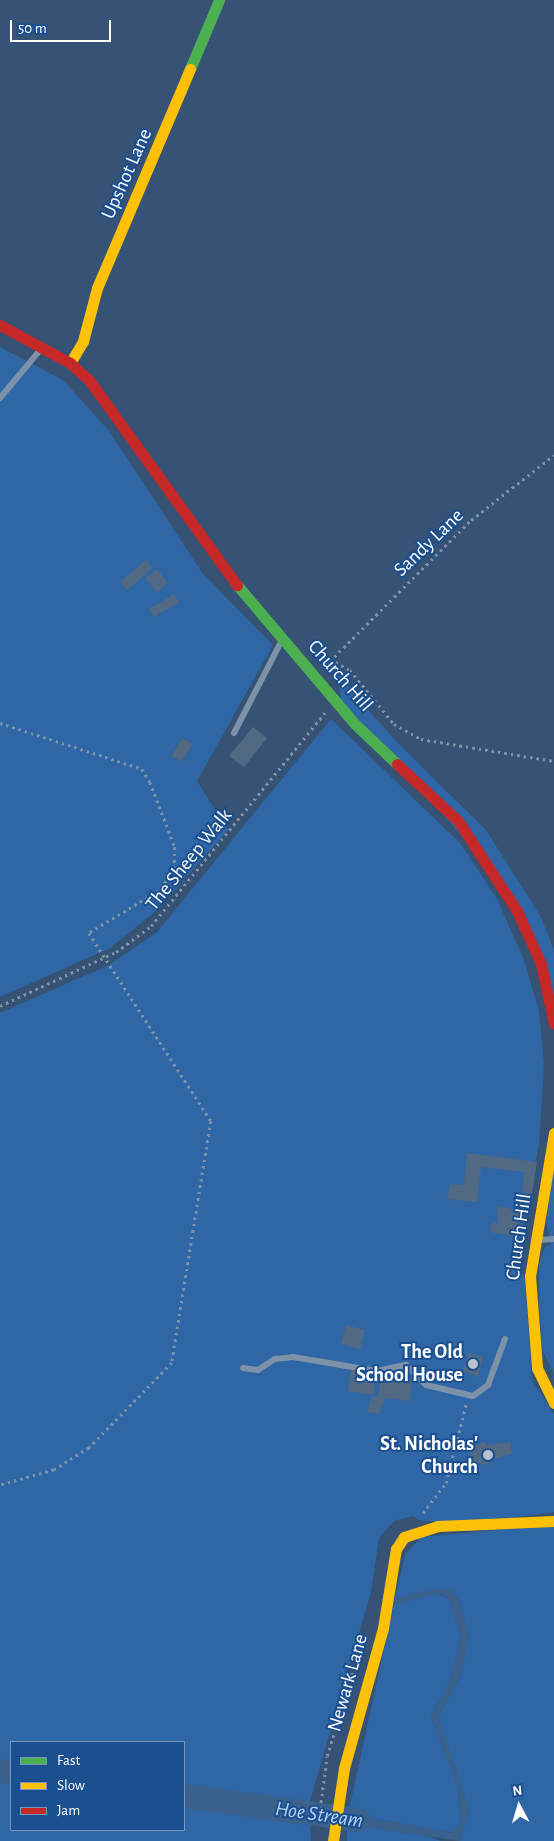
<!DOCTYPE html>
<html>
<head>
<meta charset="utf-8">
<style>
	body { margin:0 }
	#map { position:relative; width:554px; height:1841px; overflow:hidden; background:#365274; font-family:"Alegreya Sans",sans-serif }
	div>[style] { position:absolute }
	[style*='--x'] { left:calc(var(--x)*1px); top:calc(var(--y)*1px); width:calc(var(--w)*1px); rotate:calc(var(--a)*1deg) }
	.green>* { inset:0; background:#2f66a5 }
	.water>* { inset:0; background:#3b618d }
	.river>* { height:24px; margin:-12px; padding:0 12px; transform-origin:12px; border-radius:12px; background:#3b618d }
	.building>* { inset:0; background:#526984 }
	.path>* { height:2.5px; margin-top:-1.25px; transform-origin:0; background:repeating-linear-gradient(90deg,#7d92a8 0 2.5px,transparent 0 6.5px) }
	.lane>* { height:6px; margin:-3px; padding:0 3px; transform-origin:3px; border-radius:3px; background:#7d92a8 }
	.fast>* { height:11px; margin:-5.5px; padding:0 5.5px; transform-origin:5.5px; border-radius:5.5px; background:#4caf50 }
	.slow>* { height:11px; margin:-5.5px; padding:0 5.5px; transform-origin:5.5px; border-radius:5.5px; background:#ffc107 }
	.jam>* { height:11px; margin:-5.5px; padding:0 5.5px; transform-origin:5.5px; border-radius:5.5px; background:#c62828 }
	.dots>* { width:14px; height:14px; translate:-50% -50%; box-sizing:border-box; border:2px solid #1b4f8f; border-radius:50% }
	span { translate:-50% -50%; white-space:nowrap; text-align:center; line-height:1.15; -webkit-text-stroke:4px #1b4f8f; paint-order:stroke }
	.street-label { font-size:20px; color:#fff }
	.poi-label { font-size:20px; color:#fff; font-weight:700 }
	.right { translate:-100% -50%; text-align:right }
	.water-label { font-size:21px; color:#b5d3f5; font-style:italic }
	.legend { position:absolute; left:10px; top:1741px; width:175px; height:90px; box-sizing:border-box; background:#1b4f8f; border:1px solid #7695bc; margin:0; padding:6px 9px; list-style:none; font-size:15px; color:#fff }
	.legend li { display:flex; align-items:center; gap:10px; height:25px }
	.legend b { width:25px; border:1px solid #7695bc }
	.north { position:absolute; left:494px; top:1781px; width:50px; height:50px; -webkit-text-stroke:4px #1b4f8f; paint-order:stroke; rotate:354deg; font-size:14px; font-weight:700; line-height:20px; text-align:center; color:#fff }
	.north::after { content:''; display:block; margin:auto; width:18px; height:22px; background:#fff; clip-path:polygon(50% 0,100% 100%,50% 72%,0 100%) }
	.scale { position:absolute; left:10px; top:20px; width:101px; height:22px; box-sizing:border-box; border:2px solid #fff; border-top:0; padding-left:6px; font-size:15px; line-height:18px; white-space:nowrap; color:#fff; -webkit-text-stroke:4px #1b4f8f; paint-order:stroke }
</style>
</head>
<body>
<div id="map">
	<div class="green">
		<div style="clip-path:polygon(evenodd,0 347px,63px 380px,109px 431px,203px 574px,273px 645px,197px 781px,228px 830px,157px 910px,110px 948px,0 997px,0 347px,182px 738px,193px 744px,181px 762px,171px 755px,182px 738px)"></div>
		<div style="clip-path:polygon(338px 668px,351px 691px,398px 743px,486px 830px,541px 917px,554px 950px,554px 1002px,510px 890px,341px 700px)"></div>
		<div style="clip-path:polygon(evenodd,331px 719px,460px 843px,497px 899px,524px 960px,539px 1011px,544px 1064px,539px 1144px,517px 1260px,525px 1279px,532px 1380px,554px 1414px,554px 1512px,488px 1521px,422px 1521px,413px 1516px,394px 1521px,379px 1538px,371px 1592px,310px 1801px,311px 1841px,0 1841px,0 1013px,109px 965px,157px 932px,331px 719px,11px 1742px,184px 1742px,184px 1830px,11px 1830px,11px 1742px)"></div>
		<div style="clip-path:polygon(554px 1165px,554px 1391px,553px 1372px,542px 1349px,539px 1303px,539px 1263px,545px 1247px,551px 1244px,546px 1221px)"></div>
		<div style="clip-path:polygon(554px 1525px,554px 1841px,460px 1841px,469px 1809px,438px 1717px,461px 1675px,469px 1636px,459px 1600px,451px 1590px,395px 1598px,405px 1555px,421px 1537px)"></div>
		<div style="clip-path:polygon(439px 1593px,449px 1599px,461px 1637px,450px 1682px,431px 1716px,458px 1787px,461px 1822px,453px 1833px,348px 1814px,394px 1604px)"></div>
		<div style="clip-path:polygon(347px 1824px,428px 1836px,441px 1841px,347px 1841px)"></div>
	</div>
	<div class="water">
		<div style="clip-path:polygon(439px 1588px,451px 1590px,459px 1600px,469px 1636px,461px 1675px,438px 1717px,469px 1809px,460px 1841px,347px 1824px,348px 1814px,453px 1833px,461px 1822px,458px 1787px,431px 1716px,450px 1682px,461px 1637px,449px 1599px,440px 1593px,394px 1604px,395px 1598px)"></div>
	</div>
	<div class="river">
		<div style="--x:0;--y:1771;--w:11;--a:5"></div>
		<div style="--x:184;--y:1796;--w:176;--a:7.9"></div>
	</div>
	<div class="building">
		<div style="clip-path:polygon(146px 560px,153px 568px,127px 590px,120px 582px)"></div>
		<div style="clip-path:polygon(157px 569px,168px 583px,157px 592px,145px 578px)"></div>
		<div style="clip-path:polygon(174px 594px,179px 602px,154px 617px,149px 609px)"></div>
		<div style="clip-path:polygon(253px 727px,267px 738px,244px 767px,229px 756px)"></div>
		<div style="clip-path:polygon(182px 738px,193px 744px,181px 762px,171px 756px)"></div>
		<div style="clip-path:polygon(467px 1153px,537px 1162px,532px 1194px,522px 1193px,524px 1172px,481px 1167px,477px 1202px,447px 1199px,450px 1184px,464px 1185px)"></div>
		<div style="clip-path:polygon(497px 1206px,521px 1211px,516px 1237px,490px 1232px,492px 1222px,498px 1224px)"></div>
		<div style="clip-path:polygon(346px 1325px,365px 1330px,360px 1349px,341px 1344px)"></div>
		<div style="clip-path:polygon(468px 1353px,483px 1357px,478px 1377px,463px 1371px)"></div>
		<div style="clip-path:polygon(351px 1368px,363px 1370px,361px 1382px,376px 1378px,373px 1395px,348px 1391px)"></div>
		<div style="clip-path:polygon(381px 1376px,412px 1380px,410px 1401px,385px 1398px,379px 1414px,367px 1412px,372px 1396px,378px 1397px)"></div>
		<div style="clip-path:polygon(485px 1441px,486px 1445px,510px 1442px,512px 1454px,488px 1460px,490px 1465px,472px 1463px,469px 1449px)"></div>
	</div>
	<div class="path">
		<div style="--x:330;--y:659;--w:23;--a:29"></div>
		<div style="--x:350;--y:670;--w:70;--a:50.8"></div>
		<div style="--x:394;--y:724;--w:31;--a:29"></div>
		<div style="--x:421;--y:739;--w:135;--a:9.4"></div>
		<div style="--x:325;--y:666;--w:206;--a:-45"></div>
		<div style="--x:471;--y:520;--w:105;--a:-38.1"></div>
		<div style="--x:0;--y:723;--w:149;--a:17.9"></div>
		<div style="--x:142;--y:769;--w:15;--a:58"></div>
		<div style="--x:150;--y:782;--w:70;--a:69"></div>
		<div style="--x:175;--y:847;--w:24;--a:92"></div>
		<div style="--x:174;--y:871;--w:25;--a:127"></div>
		<div style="--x:159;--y:891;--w:82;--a:149"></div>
		<div style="--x:89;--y:933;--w:224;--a:57"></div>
		<div style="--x:211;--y:1121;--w:245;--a:99.2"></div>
		<div style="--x:172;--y:1363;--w:119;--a:134.3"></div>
		<div style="--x:89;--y:1448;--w:41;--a:147.8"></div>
		<div style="--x:54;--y:1470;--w:56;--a:164.5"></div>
		<div style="--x:0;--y:1006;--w:128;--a:-25"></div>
		<div style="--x:116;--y:952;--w:44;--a:-36.6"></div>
		<div style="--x:151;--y:926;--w:275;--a:-50.8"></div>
		<div style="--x:423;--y:1513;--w:38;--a:-53"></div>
		<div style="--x:446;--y:1483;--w:81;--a:-75.8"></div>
		<div style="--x:320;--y:1809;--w:53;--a:-82.5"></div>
		<div style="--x:327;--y:1756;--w:89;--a:-73"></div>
	</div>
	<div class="lane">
		<div style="--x:0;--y:398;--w:64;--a:-50.1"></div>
		<div style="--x:234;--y:733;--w:102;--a:-62.7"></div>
		<div style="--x:538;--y:1240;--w:16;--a:-4"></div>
		<div style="--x:243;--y:1368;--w:15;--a:8"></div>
		<div style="--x:258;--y:1370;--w:20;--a:-33"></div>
		<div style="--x:275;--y:1359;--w:18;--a:-6"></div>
		<div style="--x:293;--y:1357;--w:85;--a:9.5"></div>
		<div style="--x:377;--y:1371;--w:30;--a:-12"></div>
		<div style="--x:406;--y:1365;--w:28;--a:45"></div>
		<div style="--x:426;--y:1385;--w:48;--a:13.2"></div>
		<div style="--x:473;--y:1396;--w:19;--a:-36"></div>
		<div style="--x:488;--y:1385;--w:49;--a:-69.7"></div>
	</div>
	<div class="fast">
		<div style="--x:190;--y:69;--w:75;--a:-67.2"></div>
		<div style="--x:237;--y:585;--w:182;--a:49.7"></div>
		<div style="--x:355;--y:724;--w:58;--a:43.6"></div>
	</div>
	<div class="slow">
		<div style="--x:70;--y:363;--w:26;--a:-59"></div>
		<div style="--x:83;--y:341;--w:55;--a:-75.2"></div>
		<div style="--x:97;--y:288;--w:238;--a:-67"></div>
		<div style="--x:554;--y:1133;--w:145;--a:99.5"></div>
		<div style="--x:530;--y:1276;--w:92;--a:85.6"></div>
		<div style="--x:537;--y:1368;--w:39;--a:64"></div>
		<div style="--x:333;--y:1841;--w:74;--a:-81.4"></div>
		<div style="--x:344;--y:1768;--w:145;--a:-74.4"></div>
		<div style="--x:383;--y:1628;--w:80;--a:-80.7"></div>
		<div style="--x:396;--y:1549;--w:14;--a:-56"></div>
		<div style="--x:404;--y:1537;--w:35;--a:-18"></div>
		<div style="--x:437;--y:1526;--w:117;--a:-2.4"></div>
	</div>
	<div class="jam">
		<div style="--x:0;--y:325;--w:80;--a:28.5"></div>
		<div style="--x:70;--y:363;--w:25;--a:42"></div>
		<div style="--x:89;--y:380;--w:253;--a:54.2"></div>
		<div style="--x:397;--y:764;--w:85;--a:43.1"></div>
		<div style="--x:459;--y:822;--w:106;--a:56.9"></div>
		<div style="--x:517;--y:911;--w:58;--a:65.6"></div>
		<div style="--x:541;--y:964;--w:61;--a:77.8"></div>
	</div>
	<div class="dots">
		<div style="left:473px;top:1364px;background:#b9c2ce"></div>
		<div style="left:488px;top:1455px;background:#b9c2ce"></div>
	</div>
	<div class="street-label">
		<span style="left:127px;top:174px;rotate:-66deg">Upshot Lane</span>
		<span style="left:429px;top:543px;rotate:-44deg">Sandy Lane</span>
		<span style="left:340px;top:676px;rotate:49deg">Church Hill</span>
		<span style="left:189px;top:860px;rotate:-51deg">The Sheep Walk</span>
		<span style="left:519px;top:1237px;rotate:-82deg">Church Hill</span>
		<span style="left:348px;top:1683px;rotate:-74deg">Newark Lane</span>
	</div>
	<div class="poi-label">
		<span class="right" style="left:463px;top:1364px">The Old<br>School House</span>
		<span class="right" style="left:478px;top:1456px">St. Nicholas'<br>Church</span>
	</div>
	<div class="water-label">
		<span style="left:319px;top:1815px;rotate:8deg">Hoe Stream</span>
	</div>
	<ul class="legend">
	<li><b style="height:6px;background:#4caf50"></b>Fast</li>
	<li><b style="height:6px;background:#ffc107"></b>Slow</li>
	<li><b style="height:6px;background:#c62828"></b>Jam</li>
	</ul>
	<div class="north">N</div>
	<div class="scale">50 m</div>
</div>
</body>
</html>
